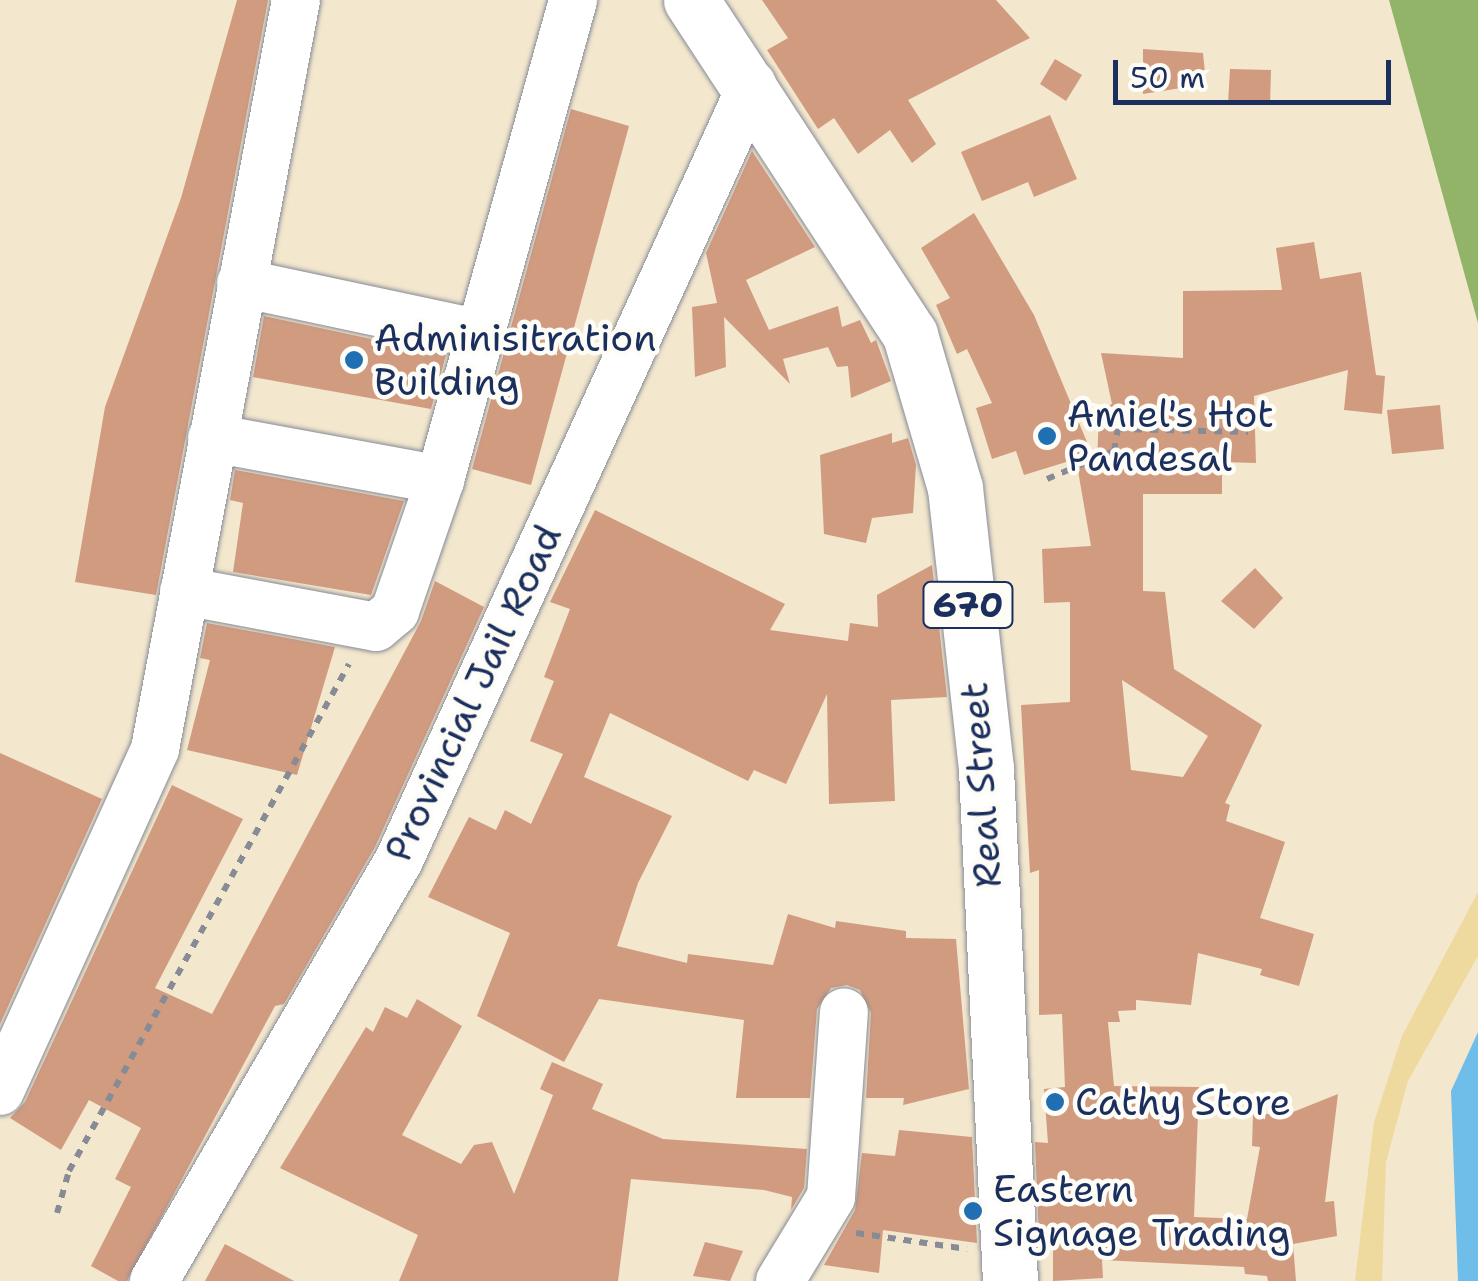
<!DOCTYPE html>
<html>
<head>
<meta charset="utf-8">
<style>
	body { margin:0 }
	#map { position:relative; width:1478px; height:1281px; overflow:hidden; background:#f3e7ce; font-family:"Shantell Sans",sans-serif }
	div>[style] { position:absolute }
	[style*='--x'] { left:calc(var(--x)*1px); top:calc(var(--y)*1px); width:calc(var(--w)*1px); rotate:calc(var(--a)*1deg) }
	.forest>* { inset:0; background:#91b468 }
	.sand>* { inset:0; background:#eeda9e }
	.water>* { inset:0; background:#6ebee9 }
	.building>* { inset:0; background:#d19b80 }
	.path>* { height:6px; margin-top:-3px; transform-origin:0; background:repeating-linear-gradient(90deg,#878b96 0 8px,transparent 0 16px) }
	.roads { filter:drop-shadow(0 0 2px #878b96) drop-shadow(0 0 2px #878b96) }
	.minor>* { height:48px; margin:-24px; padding:0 24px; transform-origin:24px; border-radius:24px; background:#fff }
	.major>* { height:55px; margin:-27.5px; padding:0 27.5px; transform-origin:27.5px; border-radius:27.5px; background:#fff }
	.dots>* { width:28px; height:28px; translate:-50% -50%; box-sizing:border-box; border:5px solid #fdfcf7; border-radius:50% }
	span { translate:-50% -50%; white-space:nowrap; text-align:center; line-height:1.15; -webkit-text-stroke:9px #fdfcf7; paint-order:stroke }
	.shield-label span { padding:2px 8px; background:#fdfcf7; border:2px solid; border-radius:8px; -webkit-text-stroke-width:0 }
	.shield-label { font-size:35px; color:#1b2f5e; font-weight:700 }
	.poi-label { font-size:38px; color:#1b2f5e }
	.left { translate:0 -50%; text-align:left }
	.street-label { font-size:38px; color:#1b2f5e }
	.scale { position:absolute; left:1113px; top:60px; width:278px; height:45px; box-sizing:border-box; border:5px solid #1b2f5e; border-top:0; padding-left:12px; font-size:30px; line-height:35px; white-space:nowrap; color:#1b2f5e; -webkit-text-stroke:8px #fdfcf7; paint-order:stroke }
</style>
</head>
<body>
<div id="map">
	<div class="forest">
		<div style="clip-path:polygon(1389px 0,1478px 0,1478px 323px)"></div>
	</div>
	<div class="sand">
		<div style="clip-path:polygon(1478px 892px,1478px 956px,1408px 1081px,1386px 1162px,1382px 1281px,1355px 1281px,1374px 1122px,1402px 1036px)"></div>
	</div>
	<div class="water">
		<div style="clip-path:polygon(1478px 1032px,1478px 1281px,1458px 1281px,1451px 1091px)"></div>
	</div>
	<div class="building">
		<div style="clip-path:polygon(237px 0,268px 0,156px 595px,75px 582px,105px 407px,181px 198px)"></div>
		<div style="clip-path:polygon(762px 0,996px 0,1030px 38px,908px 100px,936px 144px,912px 163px,890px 130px,858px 154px,834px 118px,818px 129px,767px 50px,788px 38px)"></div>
		<div style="clip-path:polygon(1143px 49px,1203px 53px,1206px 84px,1143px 94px)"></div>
		<div style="clip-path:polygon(1055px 59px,1082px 75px,1066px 101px,1040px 84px)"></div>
		<div style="clip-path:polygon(1230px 69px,1271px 70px,1270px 105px,1228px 104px)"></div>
		<div style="clip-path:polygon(571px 109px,629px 126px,531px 485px,472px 469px)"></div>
		<div style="clip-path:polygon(1050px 115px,1077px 179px,1034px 197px,1028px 182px,982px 201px,961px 152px)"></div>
		<div style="clip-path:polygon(752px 151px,815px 247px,746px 280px,769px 330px,838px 306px,842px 327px,860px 320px,871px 343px,876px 340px,891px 381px,851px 398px,848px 366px,837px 367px,828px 347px,783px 359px,790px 384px,724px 317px,726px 367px,695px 377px,692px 307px,717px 303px,706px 253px)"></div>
		<div style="clip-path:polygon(evenodd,974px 213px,1034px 315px,1097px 466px,1099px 410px,1112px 404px,1101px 353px,1183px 358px,1183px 291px,1282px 290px,1276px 248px,1314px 242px,1320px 279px,1361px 272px,1376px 375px,1385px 376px,1382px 414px,1344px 410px,1348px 370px,1254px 396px,1256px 463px,1222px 462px,1222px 494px,1143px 494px,1143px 591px,1165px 592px,1174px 669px,1262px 725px,1225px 803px,1230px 805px,1226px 821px,1285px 842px,1260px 918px,1314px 934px,1299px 986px,1260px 975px,1262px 969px,1198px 953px,1191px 1005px,1136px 1000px,1136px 1010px,1118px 1011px,1120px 1022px,1108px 1022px,1114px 1086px,1199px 1087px,1194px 1217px,1247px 1219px,1260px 1147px,1252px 1146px,1253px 1114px,1288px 1114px,1338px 1094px,1325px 1202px,1334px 1201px,1337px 1236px,1293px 1244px,1296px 1281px,1268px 1281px,1267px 1276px,1245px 1274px,1244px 1267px,1102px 1260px,1103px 1278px,1053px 1281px,1053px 1235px,1039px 1236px,1035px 1142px,1048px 1143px,1044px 1089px,1065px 1087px,1062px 1014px,1039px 1015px,1039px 870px,1030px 873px,1021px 705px,1070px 702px,1070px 602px,1044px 603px,1042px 549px,1091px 546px,1076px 459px,1024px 475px,1016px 451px,992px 459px,976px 408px,992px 403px,967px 349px,957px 354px,936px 305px,950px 298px,921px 248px,974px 213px,1122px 680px,1208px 736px,1183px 777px,1131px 770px,1122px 680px)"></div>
		<div style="clip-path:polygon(264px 316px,446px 355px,431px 409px,253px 377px)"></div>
		<div style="clip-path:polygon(1440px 405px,1444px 449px,1392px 454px,1387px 410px)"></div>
		<div style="clip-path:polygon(892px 433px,892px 443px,908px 438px,916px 465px,913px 513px,872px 518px,866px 543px,824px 534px,820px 455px)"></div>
		<div style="clip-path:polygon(235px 470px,404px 501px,371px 595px,233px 572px,243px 503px,230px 500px)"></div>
		<div style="clip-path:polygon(595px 510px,785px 604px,770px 630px,848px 641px,850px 623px,878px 627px,877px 595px,932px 565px,947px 697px,891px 700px,895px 801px,829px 804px,827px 694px,786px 784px,754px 770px,748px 781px,610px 713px,584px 777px,672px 816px,638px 883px,617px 946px,687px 963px,688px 954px,773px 965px,788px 914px,835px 928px,836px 921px,906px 931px,906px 938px,956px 939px,969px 1089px,903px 1105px,904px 1098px,866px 1098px,871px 1013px,860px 990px,847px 985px,831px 988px,817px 1009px,810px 1098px,736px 1098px,744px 1020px,599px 999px,564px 1062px,477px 1016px,510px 933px,428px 897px,469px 817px,496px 830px,505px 810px,531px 824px,563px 754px,530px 741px,554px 681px,544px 677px,570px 609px,550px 602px)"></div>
		<div style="clip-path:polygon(1255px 568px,1283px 598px,1254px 629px,1221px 601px)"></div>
		<div style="clip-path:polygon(435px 581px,484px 607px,375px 847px,284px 1004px,275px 1006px,127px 1281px,118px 1281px,91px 1266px,131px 1187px,115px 1179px,141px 1128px,89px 1100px,61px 1150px,10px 1118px,25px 1102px,172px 785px,243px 819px,155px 988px,212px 1014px,421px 621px)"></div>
		<div style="clip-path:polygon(207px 623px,335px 647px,297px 775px,187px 750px,210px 660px,200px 658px)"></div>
		<div style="clip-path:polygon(0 753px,102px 799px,0 1024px)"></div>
		<div style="clip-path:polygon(417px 999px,462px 1026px,402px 1135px,461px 1164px,474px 1145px,492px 1142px,514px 1194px,553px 1095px,540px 1089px,552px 1062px,603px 1084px,592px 1109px,663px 1139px,807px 1149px,804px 1188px,791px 1210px,792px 1197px,764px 1190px,631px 1179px,618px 1281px,399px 1281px,418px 1235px,280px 1168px,366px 1027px,373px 1032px,385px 1007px,407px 1018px)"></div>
		<div style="clip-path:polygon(899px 1130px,972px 1137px,977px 1243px,883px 1230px,879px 1273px,824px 1265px,855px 1210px,862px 1153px,895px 1156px)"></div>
		<div style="clip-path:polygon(705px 1242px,743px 1251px,730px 1281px,693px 1276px)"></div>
		<div style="clip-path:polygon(225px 1244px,294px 1281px,205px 1281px)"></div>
	</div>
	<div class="path">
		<div style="--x:1047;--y:479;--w:73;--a:-22.7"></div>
		<div style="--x:1114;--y:451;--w:22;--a:-80"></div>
		<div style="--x:1118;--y:429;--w:130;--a:1.3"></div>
		<div style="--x:57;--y:1213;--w:44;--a:-74.1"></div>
		<div style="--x:69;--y:1171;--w:579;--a:-61.09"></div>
		<div style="--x:856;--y:1233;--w:112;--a:8.2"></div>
	</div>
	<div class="roads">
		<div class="minor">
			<div style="--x:241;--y:283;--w:244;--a:12"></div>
			<div style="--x:212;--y:438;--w:232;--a:10.4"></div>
			<div style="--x:184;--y:591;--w:195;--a:10.6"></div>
			<div style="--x:376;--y:627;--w:25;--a:-40"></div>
			<div style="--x:395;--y:611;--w:139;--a:-71"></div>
			<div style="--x:440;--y:480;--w:498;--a:-74.5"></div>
			<div style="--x:0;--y:1091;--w:375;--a:-65.6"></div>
			<div style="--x:155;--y:749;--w:762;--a:-79.34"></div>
			<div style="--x:154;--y:1281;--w:487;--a:-59.8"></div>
			<div style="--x:399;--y:860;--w:852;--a:-65.51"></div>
			<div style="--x:780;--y:1281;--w:98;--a:-58.7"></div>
			<div style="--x:831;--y:1197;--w:185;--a:-86"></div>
		</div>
		<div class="major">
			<div style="--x:691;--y:0;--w:400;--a:56.8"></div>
			<div style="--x:910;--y:335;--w:159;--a:73.6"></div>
			<div style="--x:955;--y:488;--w:283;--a:83.7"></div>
			<div style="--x:986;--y:769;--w:513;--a:87.32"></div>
		</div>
	</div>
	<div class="dots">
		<div style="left:354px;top:360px;background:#1f6fb2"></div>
		<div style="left:1047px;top:436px;background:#1f6fb2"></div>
		<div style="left:1055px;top:1102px;background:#1f6fb2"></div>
		<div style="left:973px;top:1211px;background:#1f6fb2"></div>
	</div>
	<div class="shield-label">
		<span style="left:968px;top:605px">670</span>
	</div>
	<div class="poi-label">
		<span class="left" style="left:374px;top:360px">Adminisitration<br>Building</span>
		<span class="left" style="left:1067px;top:436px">Amiel's Hot<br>Pandesal</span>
		<span class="left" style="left:1075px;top:1102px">Cathy Store</span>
		<span class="left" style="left:993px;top:1211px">Eastern<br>Signage Trading</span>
	</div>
	<div class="street-label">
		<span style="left:473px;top:693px;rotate:-65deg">Provincial Jail Road</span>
		<span style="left:981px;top:785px;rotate:-94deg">Real Street</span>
	</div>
	<div class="scale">50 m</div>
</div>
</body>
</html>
